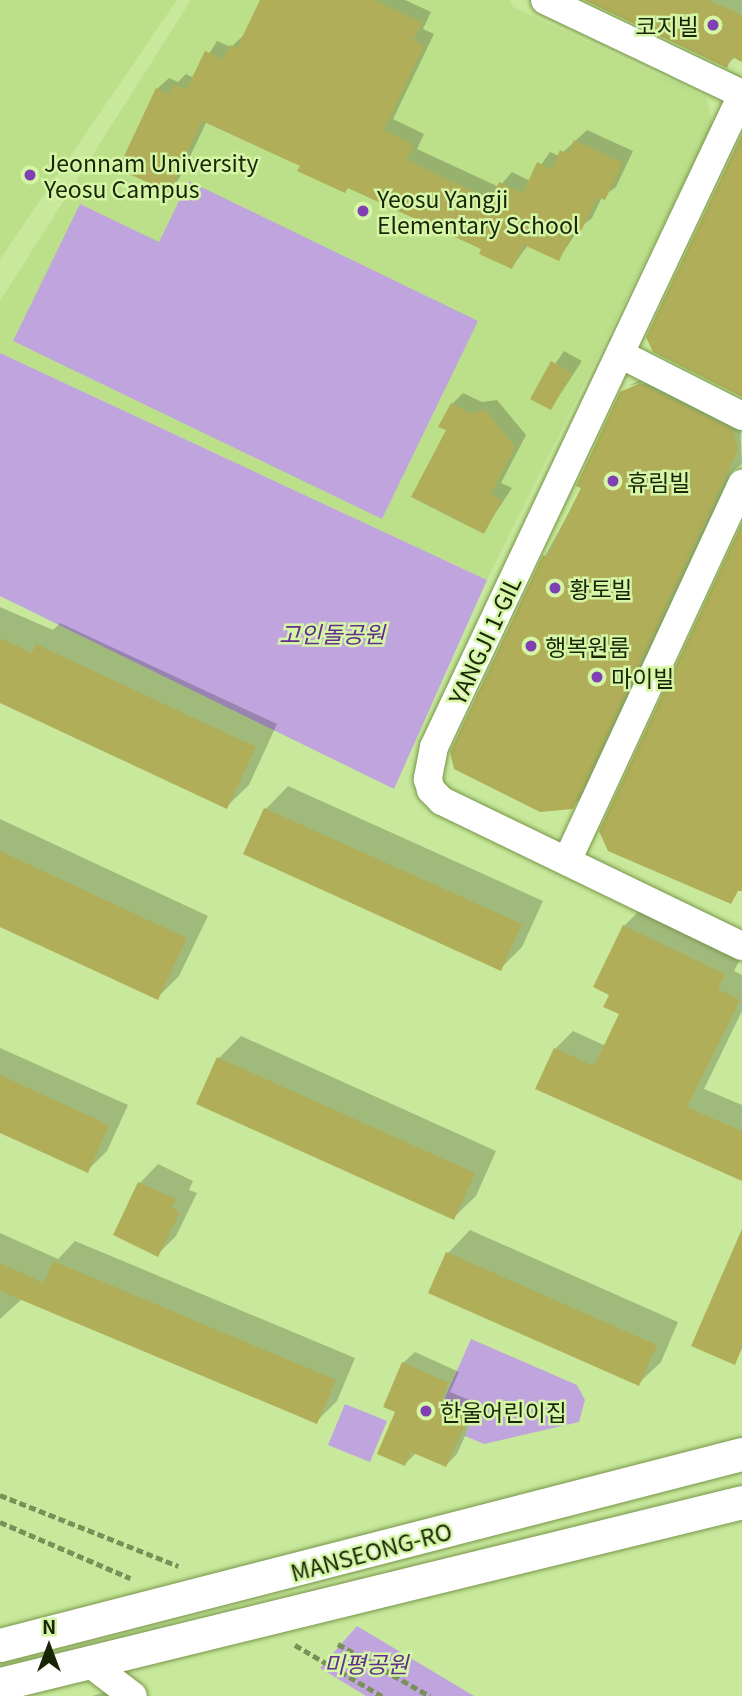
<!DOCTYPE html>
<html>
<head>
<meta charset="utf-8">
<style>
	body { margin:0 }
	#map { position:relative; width:742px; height:1696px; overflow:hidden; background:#c8e99b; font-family:Georgia,"Noto Sans KR",serif }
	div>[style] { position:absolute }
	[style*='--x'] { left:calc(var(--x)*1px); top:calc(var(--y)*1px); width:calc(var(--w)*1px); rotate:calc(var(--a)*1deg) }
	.built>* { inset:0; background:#bcdf8a }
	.green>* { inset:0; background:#c0a4de }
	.shadow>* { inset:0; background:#0003 }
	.building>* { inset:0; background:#b1ae59 }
	.path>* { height:4.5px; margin-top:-2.25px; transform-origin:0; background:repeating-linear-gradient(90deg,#799057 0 7px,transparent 0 10.5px) }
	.roads { filter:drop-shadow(0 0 2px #78954a) drop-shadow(0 0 2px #78954a) }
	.minor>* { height:28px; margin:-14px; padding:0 14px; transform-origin:14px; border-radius:14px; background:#fff }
	.tertiary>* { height:33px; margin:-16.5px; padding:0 16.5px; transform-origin:16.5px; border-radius:16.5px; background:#fff }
	.dots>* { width:19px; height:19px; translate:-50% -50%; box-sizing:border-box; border:4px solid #d5f6a7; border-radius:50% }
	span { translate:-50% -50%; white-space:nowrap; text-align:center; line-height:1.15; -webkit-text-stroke:5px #d5f6a7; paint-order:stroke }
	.poi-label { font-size:23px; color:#192506 }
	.right { translate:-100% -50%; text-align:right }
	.left { translate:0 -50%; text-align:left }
	.park-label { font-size:23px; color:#632e8d; font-style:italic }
	.street-label { font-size:23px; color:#192506 }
	.north { position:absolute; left:14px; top:1612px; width:70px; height:70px; -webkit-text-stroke:5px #d5f6a7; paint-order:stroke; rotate:0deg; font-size:19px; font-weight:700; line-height:28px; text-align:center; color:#192506 }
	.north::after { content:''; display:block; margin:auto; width:24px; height:32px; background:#192506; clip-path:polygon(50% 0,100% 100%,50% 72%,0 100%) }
</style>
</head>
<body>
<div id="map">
	<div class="built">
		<div style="clip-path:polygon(0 0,177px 0,0 259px)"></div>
		<div style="clip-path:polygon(191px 0,510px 0,513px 7px,706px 97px,713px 124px,487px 580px,0 353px,0 301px)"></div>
	</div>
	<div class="green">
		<div style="clip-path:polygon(189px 181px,478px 321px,382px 519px,13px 341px,80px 204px,159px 242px)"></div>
		<div style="clip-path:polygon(0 353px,487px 580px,394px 789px,0 596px)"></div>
		<div style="clip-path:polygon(471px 1339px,577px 1385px,585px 1400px,579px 1422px,484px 1444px,465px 1436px,474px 1416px,443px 1402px)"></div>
		<div style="clip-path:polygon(345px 1404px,387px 1421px,370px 1462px,328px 1445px)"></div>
		<div style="clip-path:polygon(357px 1626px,474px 1696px,366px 1696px,320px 1668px)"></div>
	</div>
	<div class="shadow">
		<div style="clip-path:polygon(262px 0,405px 0,431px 12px,423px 29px,434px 34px,393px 119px,424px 134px,417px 149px,499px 187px,512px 172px,530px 181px,550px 152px,559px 156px,587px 130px,633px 151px,616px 187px,602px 197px,592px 218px,579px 228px,559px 259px,528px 245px,512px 267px,484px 248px,207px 121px,179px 179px,168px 190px,157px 89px,169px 78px,178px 82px,186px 74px,194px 78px,217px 41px,231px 47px,244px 35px)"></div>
		<div style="clip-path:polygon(588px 0,742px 0,742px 60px,735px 57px,726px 66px)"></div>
		<div style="clip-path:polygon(564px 351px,582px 361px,551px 408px,532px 398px)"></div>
		<div style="clip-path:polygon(648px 376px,740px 423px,742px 464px,732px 471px,580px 799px,572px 807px,545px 556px,583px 487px,624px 392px,648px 381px,628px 386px)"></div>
		<div style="clip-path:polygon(463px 393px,482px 402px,497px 400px,526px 435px,501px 483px,512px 488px,483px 532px,448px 429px,452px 404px)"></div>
		<div style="clip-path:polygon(0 607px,53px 630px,60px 623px,277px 724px,249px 785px,226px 807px,0 694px)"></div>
		<div style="clip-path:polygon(288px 786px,543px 901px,522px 947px,500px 969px,245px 853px,266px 809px)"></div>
		<div style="clip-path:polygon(0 819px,208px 916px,179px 976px,157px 998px,0 925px)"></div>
		<div style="clip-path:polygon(642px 908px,742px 956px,734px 971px,742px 975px,742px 1011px,704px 1089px,742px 1105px,742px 1179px,555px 1049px,573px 1031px,606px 1046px,622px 1014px,611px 994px,624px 926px)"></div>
		<div style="clip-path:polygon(241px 1036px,496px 1151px,476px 1196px,453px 1218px,219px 1058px)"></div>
		<div style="clip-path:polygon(0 1048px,128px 1105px,107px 1151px,87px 1171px,0 1132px)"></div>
		<div style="clip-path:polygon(158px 1164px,193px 1181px,189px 1190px,197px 1193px,176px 1236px,158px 1254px,115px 1234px,140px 1183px)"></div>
		<div style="clip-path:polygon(470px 1230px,678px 1322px,661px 1362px,638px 1384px,430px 1292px,448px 1253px)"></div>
		<div style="clip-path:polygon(0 1233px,58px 1259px,75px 1241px,355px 1358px,337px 1401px,316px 1422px,22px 1299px,0 1319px)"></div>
		<div style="clip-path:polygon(415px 1352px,459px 1372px,450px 1392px,479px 1404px,457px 1454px,446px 1465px,416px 1453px,405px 1464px,397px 1411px,403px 1363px)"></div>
		<div style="clip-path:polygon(117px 1689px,127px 1696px,92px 1696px)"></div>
	</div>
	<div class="building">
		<div style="clip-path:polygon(260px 0,374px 0,422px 23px,413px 40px,424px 46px,384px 130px,414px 145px,407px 160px,491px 200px,499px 182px,523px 193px,537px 162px,552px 169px,560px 150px,568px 154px,574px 140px,623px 163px,605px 200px,598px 197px,581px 231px,575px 228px,559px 261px,524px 245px,512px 269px,479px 254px,481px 249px,348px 188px,345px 193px,297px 171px,300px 166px,202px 121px,169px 192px,118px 169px,156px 88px,169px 94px,174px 84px,186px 90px,205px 51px,223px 59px,230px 45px,237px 48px)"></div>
		<div style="clip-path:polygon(584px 0,709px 0,742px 15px,742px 62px,732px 57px,727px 68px)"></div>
		<div style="clip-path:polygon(742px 134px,742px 397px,653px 352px,646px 337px)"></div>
		<div style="clip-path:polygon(551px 361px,572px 373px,551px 410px,530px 399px)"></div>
		<div style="clip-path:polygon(640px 383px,733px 430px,738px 450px,573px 809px,540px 812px,454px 769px,450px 752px,543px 555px,547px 556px,581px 488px,576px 486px,620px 392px)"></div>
		<div style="clip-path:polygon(451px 403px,470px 413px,485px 410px,515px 447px,491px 494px,502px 500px,484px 534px,411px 497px,446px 430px,438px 427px)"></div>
		<div style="clip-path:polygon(742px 523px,742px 891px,738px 891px,731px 904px,608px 851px,599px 831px)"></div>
		<div style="clip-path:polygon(0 638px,32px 653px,36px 644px,256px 747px,227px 809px,0 703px)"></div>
		<div style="clip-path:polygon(264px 808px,522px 924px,501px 971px,243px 854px)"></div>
		<div style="clip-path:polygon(0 851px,187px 938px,158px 1000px,0 927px)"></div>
		<div style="clip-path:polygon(623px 925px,725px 974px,718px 989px,740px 1000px,687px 1107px,742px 1131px,742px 1181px,535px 1089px,554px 1048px,594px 1066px,619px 1014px,603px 1007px,609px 995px,593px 987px)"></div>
		<div style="clip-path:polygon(217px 1057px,475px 1173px,454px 1220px,196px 1104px)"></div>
		<div style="clip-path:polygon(0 1075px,109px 1125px,88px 1173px,0 1133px)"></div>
		<div style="clip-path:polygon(138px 1182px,176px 1199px,172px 1208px,180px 1212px,158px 1257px,113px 1235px)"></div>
		<div style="clip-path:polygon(742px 1229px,742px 1348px,735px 1365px,691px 1346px)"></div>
		<div style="clip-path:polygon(446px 1252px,657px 1345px,639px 1386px,428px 1293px)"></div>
		<div style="clip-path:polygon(53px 1261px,336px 1380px,317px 1424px,0 1291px,0 1263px,44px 1283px)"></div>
		<div style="clip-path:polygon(402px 1362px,449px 1383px,440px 1404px,469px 1416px,446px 1467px,411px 1452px,405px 1466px,377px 1454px,395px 1412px,383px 1407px)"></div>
	</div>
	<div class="path">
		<div style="--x:0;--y:1495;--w:192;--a:21.7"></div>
		<div style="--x:0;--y:1522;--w:142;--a:23.3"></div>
		<div style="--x:338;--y:1644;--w:106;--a:29.5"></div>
		<div style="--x:295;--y:1645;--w:101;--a:30.4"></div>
	</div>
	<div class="roads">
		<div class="minor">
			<div style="--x:545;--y:0;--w:218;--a:25.5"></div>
			<div style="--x:742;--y:95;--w:721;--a:115.29"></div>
			<div style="--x:434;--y:747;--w:33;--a:101"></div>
			<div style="--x:428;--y:779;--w:11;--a:75"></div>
			<div style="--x:431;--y:790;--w:16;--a:45"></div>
			<div style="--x:442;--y:801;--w:333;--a:25.8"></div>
			<div style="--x:620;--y:354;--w:137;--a:26.9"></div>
			<div style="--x:567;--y:861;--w:416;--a:-65.1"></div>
			<div style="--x:88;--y:1662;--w:56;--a:37.1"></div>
		</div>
		<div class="tertiary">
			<div style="--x:0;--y:1645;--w:766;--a:-14.44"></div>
			<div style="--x:0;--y:1684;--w:764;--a:-13.78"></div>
		</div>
	</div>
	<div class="dots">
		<div style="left:713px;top:25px;background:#803fb3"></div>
		<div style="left:30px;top:175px;background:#803fb3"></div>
		<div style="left:363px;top:211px;background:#803fb3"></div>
		<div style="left:613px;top:481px;background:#803fb3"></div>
		<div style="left:555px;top:588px;background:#803fb3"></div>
		<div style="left:531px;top:646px;background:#803fb3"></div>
		<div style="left:597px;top:677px;background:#803fb3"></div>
		<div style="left:426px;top:1411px;background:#803fb3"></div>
	</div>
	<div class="poi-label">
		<span class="right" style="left:699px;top:25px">코지빌</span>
		<span class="left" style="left:44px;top:175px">Jeonnam University<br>Yeosu Campus</span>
		<span class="left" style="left:377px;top:211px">Yeosu Yangji<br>Elementary School</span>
		<span class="left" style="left:627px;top:481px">휴림빌</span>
		<span class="left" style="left:569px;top:588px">황토빌</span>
		<span class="left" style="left:545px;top:646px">행복원룸</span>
		<span class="left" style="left:611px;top:677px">마이빌</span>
		<span class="left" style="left:440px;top:1411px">한울어린이집</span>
	</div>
	<div class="park-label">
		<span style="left:332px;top:633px">고인돌공원</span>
		<span style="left:366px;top:1663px">미평공원</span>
	</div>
	<div class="street-label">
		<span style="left:484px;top:640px;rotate:-65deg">YANGJI 1-GIL</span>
		<span style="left:371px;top:1551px;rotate:-15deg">MANSEONG-RO</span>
	</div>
	<div class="north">N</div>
</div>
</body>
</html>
